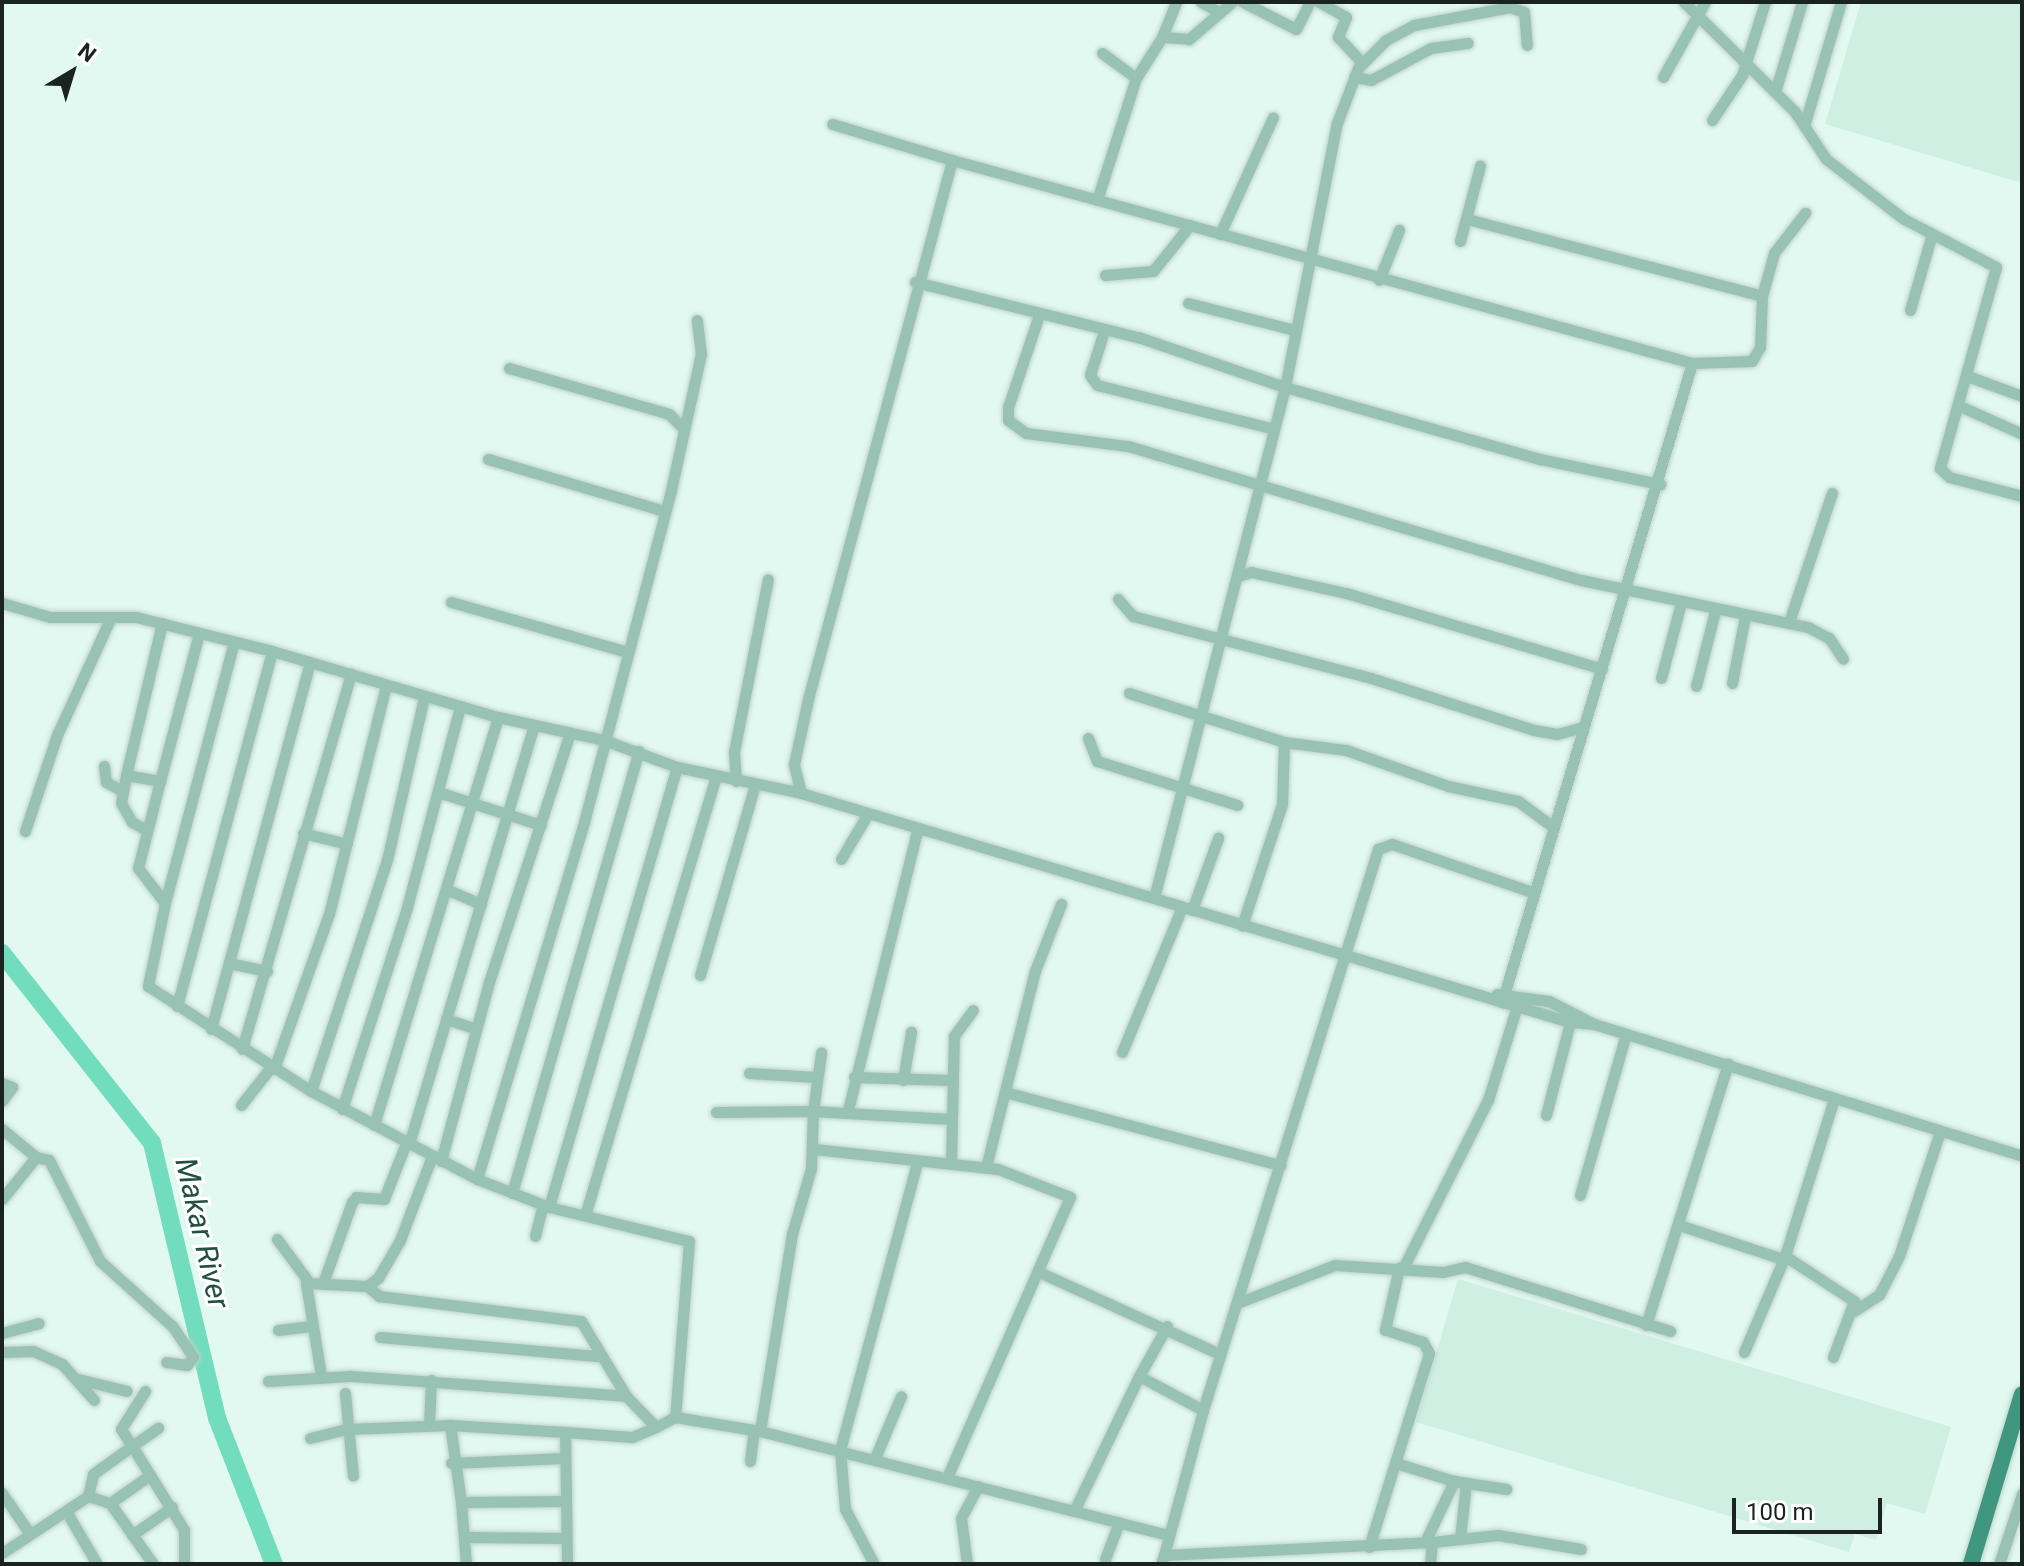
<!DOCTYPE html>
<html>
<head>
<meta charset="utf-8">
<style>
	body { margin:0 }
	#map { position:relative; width:2024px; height:1566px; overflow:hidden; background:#e2f9f1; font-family:Roboto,sans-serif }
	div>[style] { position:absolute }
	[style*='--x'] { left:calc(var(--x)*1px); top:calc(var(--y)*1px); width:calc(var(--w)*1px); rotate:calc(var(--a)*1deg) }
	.built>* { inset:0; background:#cfefe3 }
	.river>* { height:18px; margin:-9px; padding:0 9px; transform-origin:9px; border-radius:9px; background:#71ddbc }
	.roads { filter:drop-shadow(0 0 2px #bed2cb) drop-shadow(0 0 2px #bed2cb) }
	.street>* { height:11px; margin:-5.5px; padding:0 5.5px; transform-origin:5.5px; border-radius:5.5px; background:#98c2b3 }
	.primary>* { height:16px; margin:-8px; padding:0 8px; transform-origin:8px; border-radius:8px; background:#3e977e }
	span { translate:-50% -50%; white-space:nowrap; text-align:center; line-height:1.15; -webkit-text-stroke:6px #fff; paint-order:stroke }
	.water-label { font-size:30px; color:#225043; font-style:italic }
	.frame { position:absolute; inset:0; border:4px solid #1a2320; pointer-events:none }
	.north { position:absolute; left:32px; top:32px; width:80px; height:80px; -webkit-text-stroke:6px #fff; paint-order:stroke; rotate:38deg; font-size:22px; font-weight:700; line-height:32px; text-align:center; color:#1a2320 }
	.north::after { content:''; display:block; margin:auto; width:28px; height:36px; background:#1a2320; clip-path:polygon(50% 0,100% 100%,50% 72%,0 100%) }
	.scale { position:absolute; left:1732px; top:1498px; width:150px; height:36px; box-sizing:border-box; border:4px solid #1a2320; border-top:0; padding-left:10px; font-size:24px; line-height:28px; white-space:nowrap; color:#1a2320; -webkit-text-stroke:6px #fff; paint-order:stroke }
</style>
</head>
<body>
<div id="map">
	<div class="built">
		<div style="clip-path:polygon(1861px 2px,2022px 2px,2022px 183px,1825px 124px)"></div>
		<div style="clip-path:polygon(1458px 1279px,1951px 1427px,1925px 1514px,1887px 1503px,1876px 1540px,1855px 1534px,1849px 1552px,1416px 1422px)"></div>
	</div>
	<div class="river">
		<div style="--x:2;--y:953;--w:242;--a:51.7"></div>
		<div style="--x:152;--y:1143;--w:283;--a:76.7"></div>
		<div style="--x:217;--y:1418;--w:157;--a:68.7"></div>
	</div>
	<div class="roads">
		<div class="street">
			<div style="--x:1201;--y:2;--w:21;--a:29"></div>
			<div style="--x:1243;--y:2;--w:59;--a:27"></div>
			<div style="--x:1296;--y:29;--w:30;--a:-63"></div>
			<div style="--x:1319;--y:2;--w:31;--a:29"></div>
			<div style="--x:1346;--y:17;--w:22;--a:112"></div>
			<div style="--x:1338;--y:37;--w:34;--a:47"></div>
			<div style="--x:1684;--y:2;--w:156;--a:44.7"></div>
			<div style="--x:1795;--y:112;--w:56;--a:56.6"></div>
			<div style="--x:1826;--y:159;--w:98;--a:37.6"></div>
			<div style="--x:1904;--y:219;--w:104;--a:27.6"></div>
			<div style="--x:1996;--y:267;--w:209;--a:105.6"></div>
			<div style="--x:1940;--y:468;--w:13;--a:45"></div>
			<div style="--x:1949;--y:477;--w:75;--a:14.6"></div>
			<div style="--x:1162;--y:37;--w:38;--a:-68"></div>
			<div style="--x:1102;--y:53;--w:42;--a:36.3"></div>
			<div style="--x:1354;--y:77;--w:17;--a:10"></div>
			<div style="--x:1371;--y:80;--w:68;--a:-28.1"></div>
			<div style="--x:1431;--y:48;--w:37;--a:-8"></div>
			<div style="--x:1663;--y:77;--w:86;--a:-60.8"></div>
			<div style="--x:1775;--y:92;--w:94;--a:-73.3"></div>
			<div style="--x:1712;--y:120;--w:54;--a:-56.3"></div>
			<div style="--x:1742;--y:75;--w:77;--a:-72.5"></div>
			<div style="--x:1804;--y:126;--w:129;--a:-73.4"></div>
			<div style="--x:952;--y:160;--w:767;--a:15.34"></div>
			<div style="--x:1692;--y:363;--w:667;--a:106.56"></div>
			<div style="--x:1097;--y:200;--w:128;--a:-72.3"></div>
			<div style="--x:1136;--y:78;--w:49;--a:-57.6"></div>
			<div style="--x:1162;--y:37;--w:27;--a:4"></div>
			<div style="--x:1189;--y:39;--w:57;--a:-40.7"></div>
			<div style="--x:1467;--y:219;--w:305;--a:14.6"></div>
			<div style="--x:1762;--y:296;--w:51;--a:92.2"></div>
			<div style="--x:1760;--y:347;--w:16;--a:120"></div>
			<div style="--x:1752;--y:361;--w:60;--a:178.1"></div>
			<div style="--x:1220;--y:234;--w:128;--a:-65.6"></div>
			<div style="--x:1460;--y:241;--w:78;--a:-75.1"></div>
			<div style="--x:1105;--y:275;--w:48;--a:-4.8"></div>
			<div style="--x:1153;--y:271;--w:59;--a:-51.2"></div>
			<div style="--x:1379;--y:280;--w:54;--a:-68.2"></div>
			<div style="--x:915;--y:282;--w:230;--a:13.9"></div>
			<div style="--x:1138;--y:337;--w:155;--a:18.8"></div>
			<div style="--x:1285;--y:387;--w:265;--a:15.8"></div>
			<div style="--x:1540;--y:459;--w:123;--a:11.8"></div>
			<div style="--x:1762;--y:296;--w:45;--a:-74.4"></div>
			<div style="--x:1774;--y:253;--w:51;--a:-52.2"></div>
			<div style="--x:1188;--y:303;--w:110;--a:14.2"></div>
			<div style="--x:1910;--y:310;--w:79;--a:-73.9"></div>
			<div style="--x:1039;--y:315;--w:97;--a:108.6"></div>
			<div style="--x:1008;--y:407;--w:13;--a:90"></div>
			<div style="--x:1008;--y:420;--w:22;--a:36"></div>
			<div style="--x:1026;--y:433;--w:103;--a:7.3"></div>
			<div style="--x:1128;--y:446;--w:472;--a:16.5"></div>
			<div style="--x:1581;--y:580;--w:232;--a:11.7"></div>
			<div style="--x:1808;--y:627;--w:24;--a:28"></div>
			<div style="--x:1829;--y:638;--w:25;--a:56"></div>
			<div style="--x:1104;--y:331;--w:46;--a:107.7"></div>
			<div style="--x:1090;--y:375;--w:12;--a:55"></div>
			<div style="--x:1097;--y:385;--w:179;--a:13.9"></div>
			<div style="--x:509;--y:368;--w:166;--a:16"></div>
			<div style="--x:669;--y:414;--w:17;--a:45"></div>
			<div style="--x:1970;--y:377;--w:55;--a:20.1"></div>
			<div style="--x:1962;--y:407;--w:66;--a:24.2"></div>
			<div style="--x:488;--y:459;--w:184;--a:16.4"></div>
			<div style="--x:1238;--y:576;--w:14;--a:-17"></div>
			<div style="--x:1251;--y:572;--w:97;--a:12.5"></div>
			<div style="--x:1346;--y:593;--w:267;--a:16.5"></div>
			<div style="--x:1118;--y:599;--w:23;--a:49"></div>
			<div style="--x:1133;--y:616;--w:246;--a:14.6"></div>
			<div style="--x:1371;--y:678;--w:171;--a:17.7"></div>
			<div style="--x:1534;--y:730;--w:23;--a:10"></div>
			<div style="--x:1557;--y:734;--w:27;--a:-15"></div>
			<div style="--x:451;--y:602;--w:184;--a:15.8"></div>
			<div style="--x:2;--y:603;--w:50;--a:16.3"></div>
			<div style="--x:50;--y:617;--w:86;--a:0"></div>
			<div style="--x:136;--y:617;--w:140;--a:14"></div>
			<div style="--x:272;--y:651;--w:235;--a:16.3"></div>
			<div style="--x:498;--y:717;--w:108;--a:12.2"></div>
			<div style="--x:604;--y:740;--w:78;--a:20.3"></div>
			<div style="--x:677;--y:767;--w:127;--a:11.8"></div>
			<div style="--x:801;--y:793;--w:802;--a:16.58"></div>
			<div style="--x:1570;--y:1022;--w:24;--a:5"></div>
			<div style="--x:1789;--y:622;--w:136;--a:-71.6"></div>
			<div style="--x:162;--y:623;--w:156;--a:103.3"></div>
			<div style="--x:126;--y:775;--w:35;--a:10"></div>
			<div style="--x:160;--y:781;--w:90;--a:104.2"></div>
			<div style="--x:138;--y:868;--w:44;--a:52.4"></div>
			<div style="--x:165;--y:903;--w:85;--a:101.6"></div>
			<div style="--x:148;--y:986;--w:194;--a:32.8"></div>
			<div style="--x:311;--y:1091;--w:188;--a:27.9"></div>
			<div style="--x:477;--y:1179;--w:77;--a:21.3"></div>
			<div style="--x:549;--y:1207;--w:144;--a:13.7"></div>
			<div style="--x:689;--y:1241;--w:177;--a:94.5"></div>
			<div style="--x:1661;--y:678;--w:78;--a:-75.1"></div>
			<div style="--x:1732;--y:683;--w:68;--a:-79"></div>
			<div style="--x:1696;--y:686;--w:77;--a:-75.8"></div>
			<div style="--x:1129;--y:693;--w:163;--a:17.5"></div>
			<div style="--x:1284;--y:742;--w:62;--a:91.8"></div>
			<div style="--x:1282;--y:804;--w:128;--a:108.2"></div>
			<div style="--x:1088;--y:738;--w:25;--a:69"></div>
			<div style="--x:1097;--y:761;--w:147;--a:17.4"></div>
			<div style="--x:1284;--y:742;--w:63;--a:7.4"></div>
			<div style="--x:1346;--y:750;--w:108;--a:19.4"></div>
			<div style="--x:1448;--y:786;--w:72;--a:12.1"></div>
			<div style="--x:1518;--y:801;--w:44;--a:36.6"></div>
			<div style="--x:104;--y:766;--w:16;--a:83"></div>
			<div style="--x:106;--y:782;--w:18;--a:29"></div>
			<div style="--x:126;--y:775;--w:28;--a:100"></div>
			<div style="--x:121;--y:803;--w:22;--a:60"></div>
			<div style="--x:132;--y:822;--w:16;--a:30"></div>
			<div style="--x:160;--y:781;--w:153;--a:-75.2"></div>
			<div style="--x:736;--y:781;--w:29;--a:-94"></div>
			<div style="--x:734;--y:752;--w:176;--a:-78.9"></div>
			<div style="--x:438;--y:792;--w:108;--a:17.8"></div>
			<div style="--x:801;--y:793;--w:30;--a:-104"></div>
			<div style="--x:794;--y:764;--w:66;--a:-77.8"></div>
			<div style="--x:808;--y:699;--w:558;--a:-75.04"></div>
			<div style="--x:952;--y:160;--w:125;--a:-163.3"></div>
			<div style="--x:25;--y:831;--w:101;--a:-71.6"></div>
			<div style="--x:57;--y:735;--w:130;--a:-65.4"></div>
			<div style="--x:303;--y:833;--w:45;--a:14"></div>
			<div style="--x:841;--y:859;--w:51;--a:-59.4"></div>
			<div style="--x:448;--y:890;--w:36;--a:23"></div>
			<div style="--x:1154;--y:898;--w:528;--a:-75.62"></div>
			<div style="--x:1285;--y:387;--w:269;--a:-78.9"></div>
			<div style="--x:1337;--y:123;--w:59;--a:-69.1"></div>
			<div style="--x:1358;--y:68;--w:40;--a:-45"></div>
			<div style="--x:1386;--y:40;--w:32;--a:-28"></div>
			<div style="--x:1414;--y:25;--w:98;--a:-10.6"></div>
			<div style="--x:1510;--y:7;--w:15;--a:20"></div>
			<div style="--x:1524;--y:12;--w:33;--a:85"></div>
			<div style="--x:165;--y:903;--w:270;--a:-75.2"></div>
			<div style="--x:1192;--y:910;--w:77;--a:-70.1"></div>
			<div style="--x:229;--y:963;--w:39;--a:12"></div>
			<div style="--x:700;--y:975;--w:198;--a:-73.9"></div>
			<div style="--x:1497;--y:994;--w:52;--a:7.7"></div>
			<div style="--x:1549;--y:1001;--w:51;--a:27.1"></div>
			<div style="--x:1594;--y:1024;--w:448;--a:17.1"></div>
			<div style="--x:177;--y:1006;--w:367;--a:-75"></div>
			<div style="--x:446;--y:1019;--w:32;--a:18"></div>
			<div style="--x:211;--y:1029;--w:380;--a:-74.9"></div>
			<div style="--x:242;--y:1049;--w:391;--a:-73.8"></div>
			<div style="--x:1122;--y:1052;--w:157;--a:-67.5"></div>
			<div style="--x:274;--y:1069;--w:164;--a:-70.5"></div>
			<div style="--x:329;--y:914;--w:235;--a:-76"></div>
			<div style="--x:749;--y:1073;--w:67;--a:3.4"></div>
			<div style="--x:854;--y:1077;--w:97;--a:1.8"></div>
			<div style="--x:903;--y:1080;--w:49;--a:-80.5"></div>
			<div style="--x:2;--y:1083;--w:11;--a:22"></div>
			<div style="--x:12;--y:1087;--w:17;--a:126"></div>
			<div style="--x:311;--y:1091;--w:243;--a:-71.8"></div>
			<div style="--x:387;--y:860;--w:167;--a:-77.2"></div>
			<div style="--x:1005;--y:1092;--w:285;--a:14.9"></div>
			<div style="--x:241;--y:1105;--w:48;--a:-51.7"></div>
			<div style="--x:342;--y:1109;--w:208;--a:-72.1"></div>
			<div style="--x:406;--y:911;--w:212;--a:-75.2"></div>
			<div style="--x:848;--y:1110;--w:287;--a:-76.1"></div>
			<div style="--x:716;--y:1112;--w:97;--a:-0.6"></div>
			<div style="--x:813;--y:1111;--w:59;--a:-82.1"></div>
			<div style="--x:1546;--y:1115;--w:96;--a:-75.5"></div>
			<div style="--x:374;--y:1125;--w:426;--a:-73.1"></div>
			<div style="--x:2;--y:1129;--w:44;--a:39.5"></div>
			<div style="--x:409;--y:1144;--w:436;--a:-73.4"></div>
			<div style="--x:814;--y:1149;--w:185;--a:6.2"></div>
			<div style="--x:998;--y:1169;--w:77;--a:21.3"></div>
			<div style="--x:1070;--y:1197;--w:306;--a:113.7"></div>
			<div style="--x:441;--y:1161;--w:185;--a:-75"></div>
			<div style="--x:489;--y:982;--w:262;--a:-72"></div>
			<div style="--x:951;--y:1164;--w:128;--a:-88.7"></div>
			<div style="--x:954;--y:1036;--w:32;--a:-54"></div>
			<div style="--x:986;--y:1167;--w:202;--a:-76"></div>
			<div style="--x:1035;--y:971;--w:72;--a:-68.8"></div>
			<div style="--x:477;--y:1179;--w:373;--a:-73.3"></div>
			<div style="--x:584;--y:822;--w:343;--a:-75.3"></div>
			<div style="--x:671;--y:490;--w:139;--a:-77.6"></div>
			<div style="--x:701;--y:354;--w:34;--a:-97"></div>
			<div style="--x:512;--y:1193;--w:460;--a:-74"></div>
			<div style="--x:1580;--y:1195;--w:167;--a:-74.1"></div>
			<div style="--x:2;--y:1199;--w:54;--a:-51"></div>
			<div style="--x:36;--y:1157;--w:13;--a:13"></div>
			<div style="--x:49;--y:1160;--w:113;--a:63.2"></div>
			<div style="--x:100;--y:1261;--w:98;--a:42.1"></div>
			<div style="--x:173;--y:1327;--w:36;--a:56"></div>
			<div style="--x:193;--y:1357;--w:10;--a:127"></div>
			<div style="--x:187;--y:1365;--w:21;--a:-172"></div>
			<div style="--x:549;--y:1207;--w:458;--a:-73.8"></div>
			<div style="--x:586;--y:1212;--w:454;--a:-73.4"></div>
			<div style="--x:1682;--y:1226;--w:106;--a:18.1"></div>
			<div style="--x:535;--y:1236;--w:32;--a:-76"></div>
			<div style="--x:277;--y:1239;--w:52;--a:53.6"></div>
			<div style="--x:1403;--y:1268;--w:188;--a:-63.2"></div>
			<div style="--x:1488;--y:1100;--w:98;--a:-72.9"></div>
			<div style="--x:1039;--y:1272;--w:199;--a:24.4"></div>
			<div style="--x:324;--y:1280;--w:83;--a:-70.3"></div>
			<div style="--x:352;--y:1202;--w:6;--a:-51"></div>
			<div style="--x:356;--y:1197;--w:28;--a:4"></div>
			<div style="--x:384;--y:1199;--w:60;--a:-68.6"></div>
			<div style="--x:367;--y:1286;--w:16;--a:40"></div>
			<div style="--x:379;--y:1296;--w:204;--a:7.1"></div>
			<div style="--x:581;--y:1321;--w:87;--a:59"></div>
			<div style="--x:626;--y:1396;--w:43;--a:45.9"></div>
			<div style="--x:656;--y:1427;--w:26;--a:157"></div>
			<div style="--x:632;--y:1437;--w:67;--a:-175.7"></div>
			<div style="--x:565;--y:1432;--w:132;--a:89.1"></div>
			<div style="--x:1240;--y:1302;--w:102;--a:-21.3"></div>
			<div style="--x:1335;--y:1265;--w:108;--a:3.7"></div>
			<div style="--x:1443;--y:1272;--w:23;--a:-13"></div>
			<div style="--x:1465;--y:1267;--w:215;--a:17.3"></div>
			<div style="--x:1854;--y:1311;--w:30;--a:-33"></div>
			<div style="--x:1879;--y:1295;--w:44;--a:-62.9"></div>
			<div style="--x:1899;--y:1256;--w:132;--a:-71.8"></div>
			<div style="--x:1646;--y:1325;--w:274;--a:-72.6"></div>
			<div style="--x:1167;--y:1326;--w:57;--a:119.2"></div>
			<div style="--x:1139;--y:1376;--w:72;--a:28"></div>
			<div style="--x:278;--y:1330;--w:31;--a:-7"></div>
			<div style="--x:2;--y:1333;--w:38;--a:-15"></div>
			<div style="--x:380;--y:1337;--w:220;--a:5"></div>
			<div style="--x:2;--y:1352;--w:31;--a:-2"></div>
			<div style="--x:33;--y:1351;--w:32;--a:24"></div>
			<div style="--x:62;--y:1364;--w:48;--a:48.4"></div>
			<div style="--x:1744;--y:1352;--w:104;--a:-66.9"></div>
			<div style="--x:1833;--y:1357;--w:60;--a:-69.4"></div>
			<div style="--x:1854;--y:1301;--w:82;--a:-146.9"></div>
			<div style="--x:1785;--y:1256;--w:164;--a:-72.7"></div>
			<div style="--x:321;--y:1375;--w:93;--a:-99.3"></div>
			<div style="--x:306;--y:1283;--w:61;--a:2.8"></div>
			<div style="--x:367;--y:1286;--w:14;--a:-36"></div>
			<div style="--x:378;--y:1278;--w:44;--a:-59.9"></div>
			<div style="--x:400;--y:1240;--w:90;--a:-69.1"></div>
			<div style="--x:78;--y:1379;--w:50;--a:13.8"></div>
			<div style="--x:268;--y:1381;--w:82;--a:-3.5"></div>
			<div style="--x:350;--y:1376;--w:277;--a:4.1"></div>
			<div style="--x:145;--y:1391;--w:45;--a:122.3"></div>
			<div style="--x:121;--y:1429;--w:20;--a:57"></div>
			<div style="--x:132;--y:1446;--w:32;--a:-35"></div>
			<div style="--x:345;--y:1393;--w:83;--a:84.5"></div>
			<div style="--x:429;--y:1425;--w:45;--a:-87.5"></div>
			<div style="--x:656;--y:1427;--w:21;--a:-28"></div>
			<div style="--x:675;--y:1417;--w:86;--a:9.4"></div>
			<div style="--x:760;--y:1431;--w:420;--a:14.3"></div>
			<div style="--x:760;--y:1431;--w:200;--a:-80.8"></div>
			<div style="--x:792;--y:1234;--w:69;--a:-73.9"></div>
			<div style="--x:811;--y:1168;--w:57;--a:-88"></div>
			<div style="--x:813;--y:1111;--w:137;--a:3.3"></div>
			<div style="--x:310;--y:1438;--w:38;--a:-14"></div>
			<div style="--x:347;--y:1429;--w:103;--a:-2.2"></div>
			<div style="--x:875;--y:1458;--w:67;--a:-67.2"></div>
			<div style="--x:750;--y:1461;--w:31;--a:-83"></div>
			<div style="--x:451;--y:1463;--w:112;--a:-2.6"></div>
			<div style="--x:1399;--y:1464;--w:58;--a:17.2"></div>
			<div style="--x:2;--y:1493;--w:50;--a:55.7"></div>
			<div style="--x:88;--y:1496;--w:23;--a:18"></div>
			<div style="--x:110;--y:1503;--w:75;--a:54.8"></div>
			<div style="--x:563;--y:1501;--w:102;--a:179.4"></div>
			<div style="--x:461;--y:1502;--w:78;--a:-98.1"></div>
			<div style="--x:450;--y:1425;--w:115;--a:3.5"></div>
			<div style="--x:461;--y:1502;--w:62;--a:85.4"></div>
			<div style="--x:110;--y:1503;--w:49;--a:-35"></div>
			<div style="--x:66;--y:1511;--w:61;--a:59.7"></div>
			<div style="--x:1074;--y:1511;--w:150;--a:-64.3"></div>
			<div style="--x:132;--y:1535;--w:49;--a:-35"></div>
			<div style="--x:464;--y:1537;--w:102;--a:0.6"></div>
			<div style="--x:1460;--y:1538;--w:55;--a:-83.8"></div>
			<div style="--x:1425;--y:1542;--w:68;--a:-64.6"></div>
			<div style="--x:1454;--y:1481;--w:53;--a:8.7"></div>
			<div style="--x:1432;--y:1542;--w:66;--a:-6.1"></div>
			<div style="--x:1498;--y:1535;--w:84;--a:9.6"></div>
			<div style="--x:1369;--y:1547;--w:203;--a:-72.8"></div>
			<div style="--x:1429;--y:1353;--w:13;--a:-119"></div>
			<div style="--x:1423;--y:1342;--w:40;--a:-162"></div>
			<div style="--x:1385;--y:1330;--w:64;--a:-77.3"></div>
			<div style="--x:2;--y:1553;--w:103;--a:-33.5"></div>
			<div style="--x:88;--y:1496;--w:23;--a:-77"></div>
			<div style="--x:93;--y:1474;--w:48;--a:-35.7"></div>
			<div style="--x:132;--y:1446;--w:99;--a:58.2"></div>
			<div style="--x:184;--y:1530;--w:34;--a:90"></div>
			<div style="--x:1164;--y:1555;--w:150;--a:-74.9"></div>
			<div style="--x:1203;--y:1410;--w:588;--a:-72.68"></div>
			<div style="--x:1378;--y:849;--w:15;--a:-20"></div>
			<div style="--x:1392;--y:844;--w:148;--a:18.9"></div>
			<div style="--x:1105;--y:1559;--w:39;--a:-69"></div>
			<div style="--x:874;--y:1564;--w:62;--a:-117.8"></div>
			<div style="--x:845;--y:1509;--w:59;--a:-94.8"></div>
			<div style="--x:840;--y:1450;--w:297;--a:-75"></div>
			<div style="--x:967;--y:1564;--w:46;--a:-97.4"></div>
			<div style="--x:961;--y:1518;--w:36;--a:-62"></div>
			<div style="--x:1161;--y:1564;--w:9;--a:-72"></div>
			<div style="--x:1164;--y:1555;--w:268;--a:-2.8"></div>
			<div style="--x:1432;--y:1542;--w:22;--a:95"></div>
			<div style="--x:1999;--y:1564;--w:74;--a:-71.8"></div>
		</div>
		<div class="primary">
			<div style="--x:1971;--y:1564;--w:177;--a:-73.3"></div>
		</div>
	</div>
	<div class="water-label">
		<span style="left:202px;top:1233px;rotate:77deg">Makar River</span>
	</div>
	<div class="frame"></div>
	<div class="north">N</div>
	<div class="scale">100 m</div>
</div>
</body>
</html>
